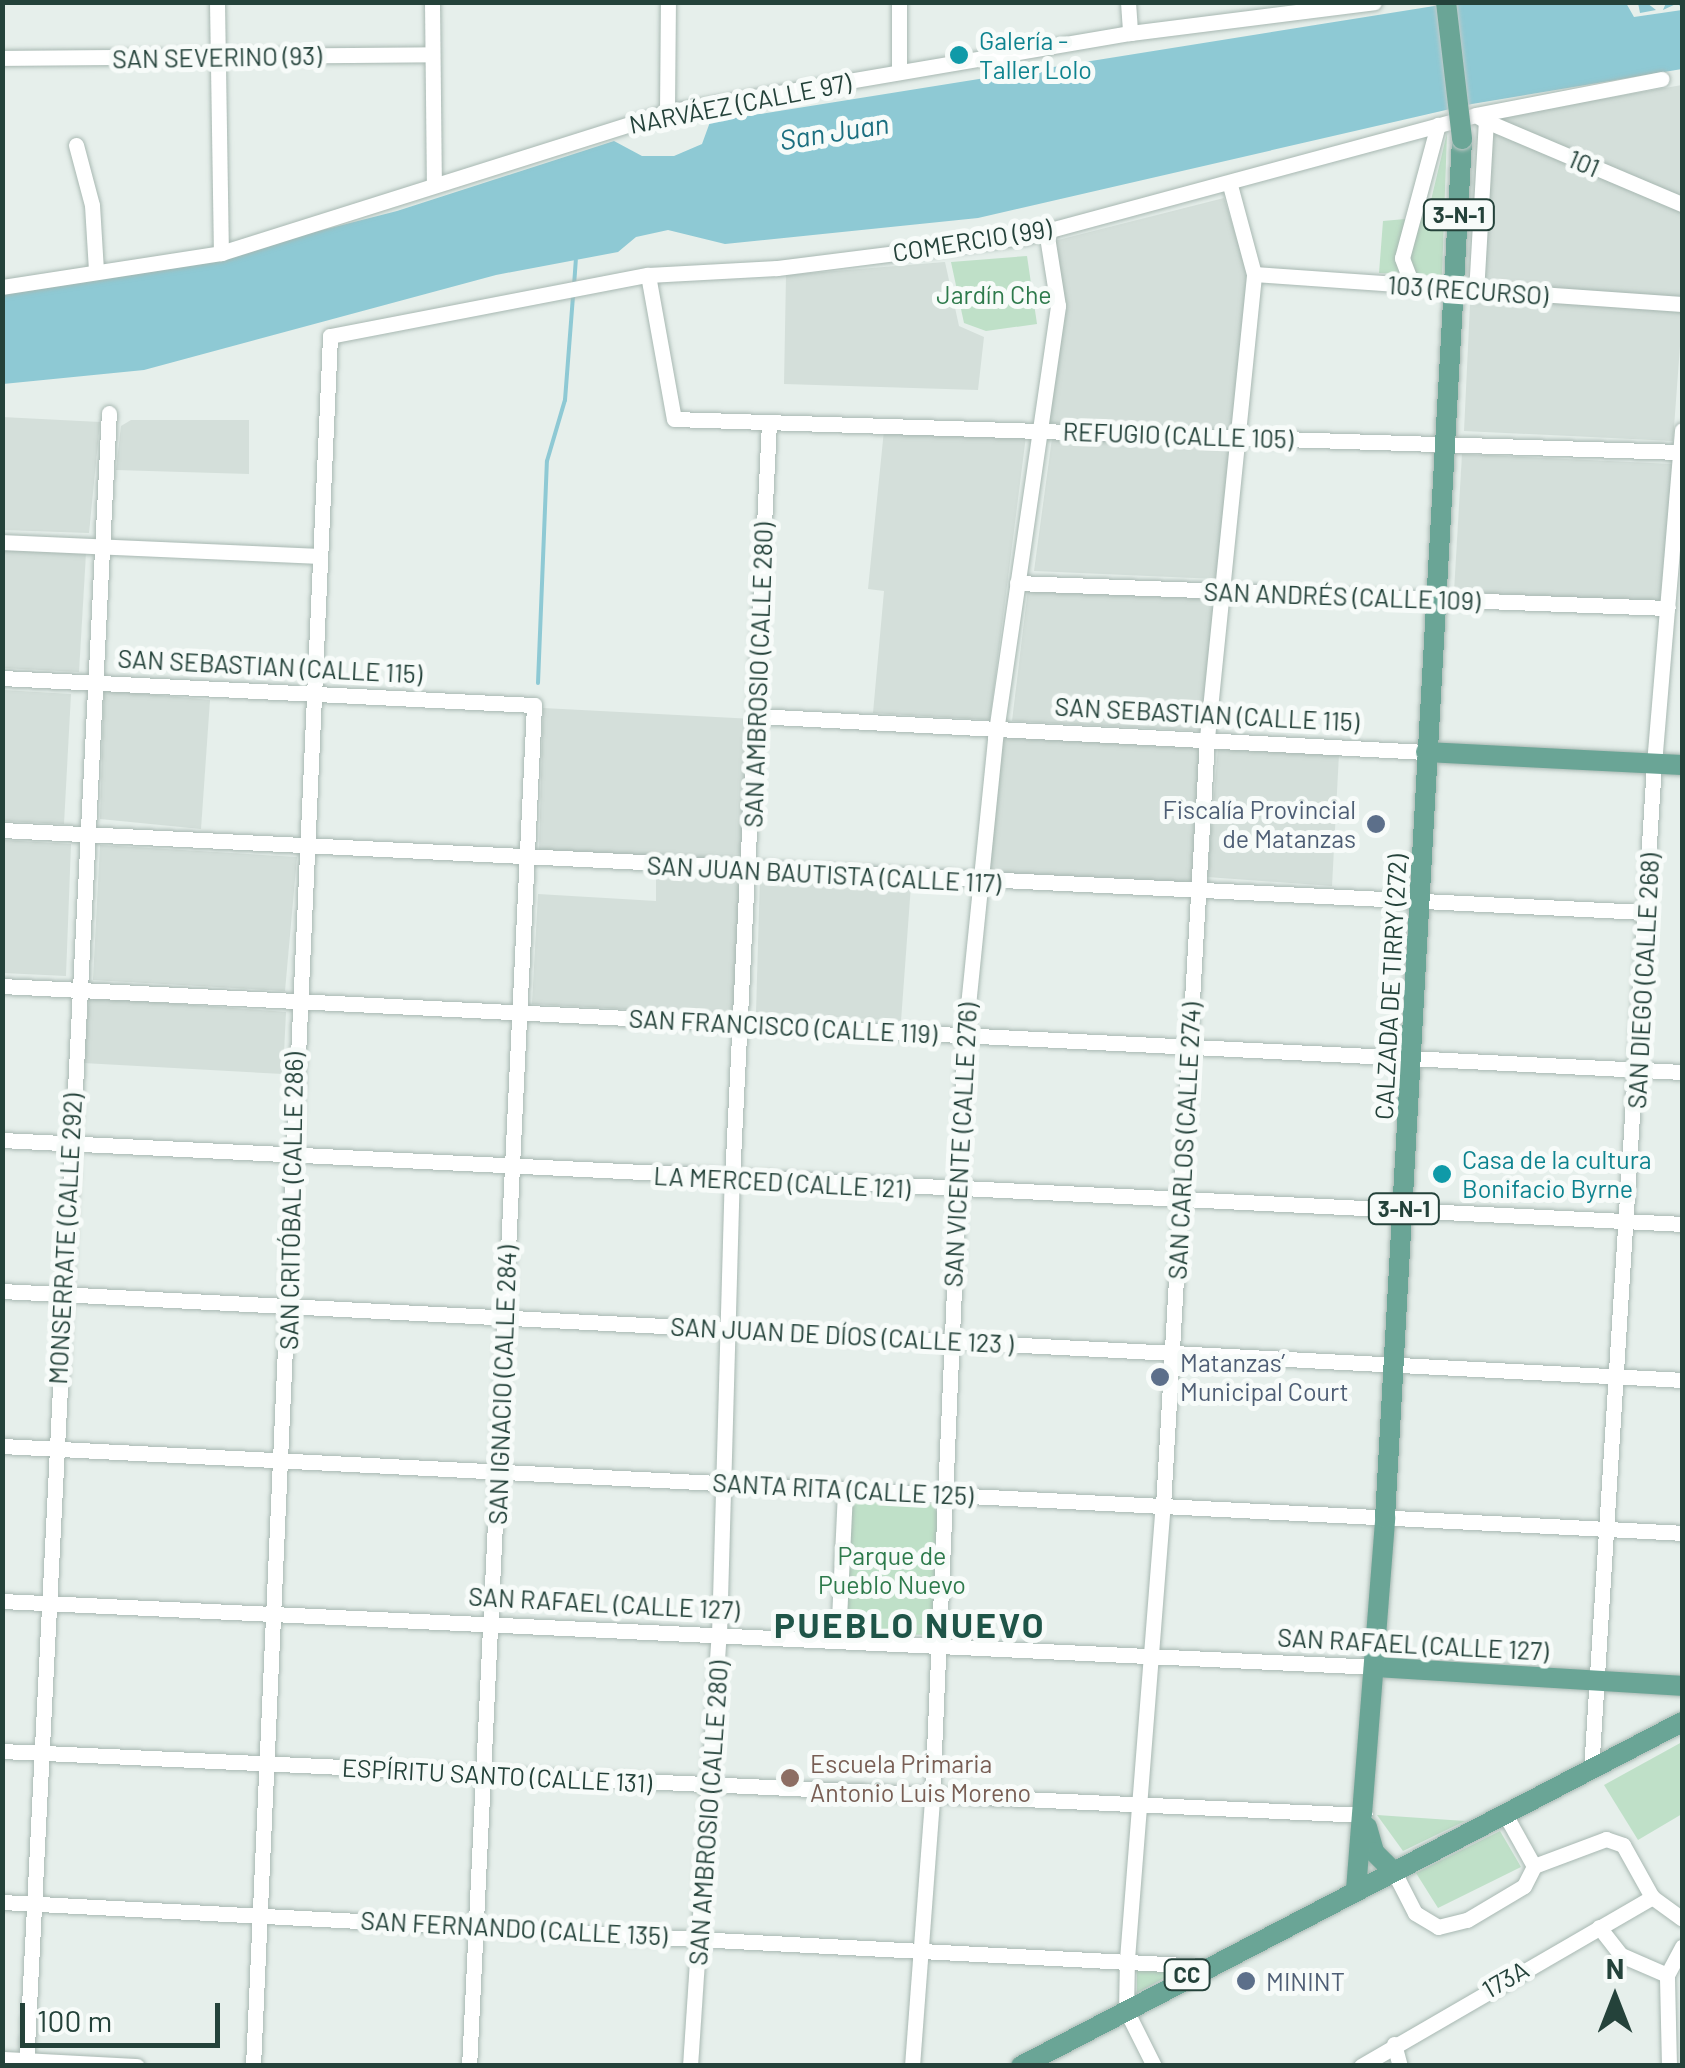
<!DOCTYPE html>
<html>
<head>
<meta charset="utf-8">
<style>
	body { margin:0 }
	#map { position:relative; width:1685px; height:2068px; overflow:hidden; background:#e6efeb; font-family:Barlow,sans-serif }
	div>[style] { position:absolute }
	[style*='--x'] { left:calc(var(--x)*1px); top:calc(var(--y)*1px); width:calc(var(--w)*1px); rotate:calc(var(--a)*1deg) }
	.built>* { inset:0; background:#d4dfda }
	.green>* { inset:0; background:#bfe0c8 }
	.water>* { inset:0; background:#8ec9d4 }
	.pier>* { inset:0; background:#e6efeb }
	.stream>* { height:4px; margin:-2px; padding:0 2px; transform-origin:2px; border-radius:2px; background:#8ec9d4 }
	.roads { filter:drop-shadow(0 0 2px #a8b8b2) drop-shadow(0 0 2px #a8b8b2) }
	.minor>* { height:15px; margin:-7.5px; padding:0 7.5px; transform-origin:7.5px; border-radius:7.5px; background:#fff }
	.major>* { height:20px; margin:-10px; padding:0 10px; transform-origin:10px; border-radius:10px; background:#6aa596 }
	.bridges { filter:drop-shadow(0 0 2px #c2cac8) drop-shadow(0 0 2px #c2cac8) }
	.major-bridge>* { height:20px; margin:-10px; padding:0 10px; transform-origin:10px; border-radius:10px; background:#6aa596 }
	.dots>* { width:28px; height:28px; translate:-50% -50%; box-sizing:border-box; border:5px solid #f7fbf9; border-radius:50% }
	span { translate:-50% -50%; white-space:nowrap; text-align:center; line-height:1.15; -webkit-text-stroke:10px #f7fbf9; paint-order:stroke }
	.shield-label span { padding:2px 8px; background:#f7fbf9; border:2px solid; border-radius:8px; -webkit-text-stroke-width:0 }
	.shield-label { font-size:22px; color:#24423a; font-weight:700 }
	.culture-label { font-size:25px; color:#0d838f }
	.left { translate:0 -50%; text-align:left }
	.street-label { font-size:25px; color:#24423a }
	.park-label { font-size:25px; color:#2d7a4b }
	.service-label { font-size:25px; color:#4e5e75 }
	.right { translate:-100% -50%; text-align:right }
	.education-label { font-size:25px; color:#785e54 }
	.water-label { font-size:28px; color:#1c6f80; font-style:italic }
	.district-label { font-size:35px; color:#1f5548; font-weight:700; letter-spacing:2.5px }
	.frame { position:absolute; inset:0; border:5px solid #24423a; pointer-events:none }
	.north { position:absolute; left:1565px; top:1948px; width:100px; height:100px; -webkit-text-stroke:8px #f7fbf9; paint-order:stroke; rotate:0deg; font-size:28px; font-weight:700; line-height:40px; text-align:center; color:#24423a }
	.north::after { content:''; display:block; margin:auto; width:35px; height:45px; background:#24423a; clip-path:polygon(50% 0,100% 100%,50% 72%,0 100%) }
	.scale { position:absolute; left:20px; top:2003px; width:200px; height:45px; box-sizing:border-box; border:5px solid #24423a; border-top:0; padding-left:12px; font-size:30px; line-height:35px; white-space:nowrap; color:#24423a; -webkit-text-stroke:8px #f7fbf9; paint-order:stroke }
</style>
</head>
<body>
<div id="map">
	<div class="built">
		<div style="clip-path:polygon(1682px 85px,1682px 319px,1673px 441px,1464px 431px,1470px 304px,1484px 290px,1493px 118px)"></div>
		<div style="clip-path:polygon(1224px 198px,1249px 277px,1233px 429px,1048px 423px,1054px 241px)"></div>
		<div style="clip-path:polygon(945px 262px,959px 326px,984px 337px,978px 390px,784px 384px,786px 275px)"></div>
		<div style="clip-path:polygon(2px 417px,100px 422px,89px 533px,3px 530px)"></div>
		<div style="clip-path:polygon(131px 420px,249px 420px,249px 474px,116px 470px,121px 426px)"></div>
		<div style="clip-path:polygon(884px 430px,1026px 436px,990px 720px,873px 713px,884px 591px,868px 589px)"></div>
		<div style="clip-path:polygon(1052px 438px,1230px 445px,1217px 579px,1034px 571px)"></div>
		<div style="clip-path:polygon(1462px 454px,1672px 464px,1665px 602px,1454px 592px)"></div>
		<div style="clip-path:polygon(3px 550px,86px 553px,79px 672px,3px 668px)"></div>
		<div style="clip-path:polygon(1028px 589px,1214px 598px,1201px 731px,1012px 721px)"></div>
		<div style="clip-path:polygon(3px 690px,71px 694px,64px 824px,3px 821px)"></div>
		<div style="clip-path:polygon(104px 690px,210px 700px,201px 829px,100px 819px)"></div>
		<div style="clip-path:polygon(543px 708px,754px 719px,749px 863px,539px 851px)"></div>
		<div style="clip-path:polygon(1000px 732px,1202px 743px,1193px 886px,989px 873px)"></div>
		<div style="clip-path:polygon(1218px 748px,1339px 754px,1332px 886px,1207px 877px)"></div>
		<div style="clip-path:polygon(3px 840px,71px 844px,66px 976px,3px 973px)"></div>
		<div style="clip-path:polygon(100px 845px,297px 857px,285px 991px,93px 980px)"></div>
		<div style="clip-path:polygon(656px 871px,743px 875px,734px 1015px,532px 1004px,538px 894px,656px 901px)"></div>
		<div style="clip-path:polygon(760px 876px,911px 885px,901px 1021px,756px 1012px)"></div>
		<div style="clip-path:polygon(89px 997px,286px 1012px,283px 1074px,83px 1063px)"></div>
	</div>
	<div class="green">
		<div style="clip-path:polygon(1447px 133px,1442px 276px,1379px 273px,1383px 221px,1427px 217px)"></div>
		<div style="clip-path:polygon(1027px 256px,1037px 324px,986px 331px,964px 323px,951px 262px)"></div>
		<div style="clip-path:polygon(851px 1500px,931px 1502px,938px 1514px,934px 1628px,927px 1635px,845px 1632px)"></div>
		<div style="clip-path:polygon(1682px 1742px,1682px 1814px,1638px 1840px,1604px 1785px)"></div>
		<div style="clip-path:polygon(1377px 1815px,1465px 1821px,1403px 1851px)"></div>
		<div style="clip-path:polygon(1500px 1831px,1521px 1867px,1438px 1908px,1416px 1873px)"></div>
		<div style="clip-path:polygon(1137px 1970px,1175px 1972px,1137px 1993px)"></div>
	</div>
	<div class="water">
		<div style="clip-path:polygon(1453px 3px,1682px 3px,1682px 69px,1472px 104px,978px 218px,725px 244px,668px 230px,636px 237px,618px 252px,496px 275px,144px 370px,3px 384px,3px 292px,185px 265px,397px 211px,614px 141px,642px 156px,674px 156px,702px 144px,710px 122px)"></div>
	</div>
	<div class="pier">
		<div style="clip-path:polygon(1626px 3px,1638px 3px,1640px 13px,1656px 10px,1647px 3px,1666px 3px,1663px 10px,1678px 3px,1682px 10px,1634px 17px)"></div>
	</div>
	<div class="stream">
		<div style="--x:574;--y:286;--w:26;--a:-86"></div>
		<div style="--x:538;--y:683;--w:222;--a:-87.7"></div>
		<div style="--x:547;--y:461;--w:64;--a:-73.6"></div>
		<div style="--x:565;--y:400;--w:105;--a:-85.6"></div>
	</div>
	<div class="roads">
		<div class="minor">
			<div style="--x:217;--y:2;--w:251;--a:89.1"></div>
			<div style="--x:432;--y:2;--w:179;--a:89.4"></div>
			<div style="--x:899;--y:2;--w:70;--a:90"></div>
			<div style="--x:1128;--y:2;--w:31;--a:86"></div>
			<div style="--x:2;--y:58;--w:430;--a:-0.5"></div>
			<div style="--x:667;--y:112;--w:110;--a:-89.5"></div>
			<div style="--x:1486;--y:121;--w:213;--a:23"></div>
			<div style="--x:76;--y:145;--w:62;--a:75.1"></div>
			<div style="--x:92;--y:205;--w:66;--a:86.5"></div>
			<div style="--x:1254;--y:274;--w:429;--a:4"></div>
			<div style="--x:648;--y:275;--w:146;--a:79.8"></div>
			<div style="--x:674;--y:419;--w:1008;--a:1.88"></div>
			<div style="--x:2;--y:287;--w:222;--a:-8.8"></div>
			<div style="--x:221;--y:253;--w:468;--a:-17.5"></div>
			<div style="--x:667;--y:112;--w:470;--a:-9.7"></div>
			<div style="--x:1130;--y:33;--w:246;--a:-7.2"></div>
			<div style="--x:1413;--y:287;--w:31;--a:-111"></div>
			<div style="--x:1402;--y:258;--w:138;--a:-74.9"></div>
			<div style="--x:1476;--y:293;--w:172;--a:-86.7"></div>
			<div style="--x:1486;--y:121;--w:8;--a:-150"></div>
			<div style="--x:2;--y:542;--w:317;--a:2.5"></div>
			<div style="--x:1017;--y:583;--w:651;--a:2.2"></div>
			<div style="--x:2;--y:678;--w:533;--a:2.91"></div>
			<div style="--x:534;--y:705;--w:1363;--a:92.73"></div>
			<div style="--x:756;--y:716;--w:671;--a:3.08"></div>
			<div style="--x:2;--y:830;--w:1646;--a:2.86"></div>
			<div style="--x:2;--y:986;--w:1682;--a:2.93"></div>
			<div style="--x:2;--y:1140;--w:1682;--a:2.86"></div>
			<div style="--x:2;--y:1291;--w:1682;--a:3.03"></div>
			<div style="--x:2;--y:1446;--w:1682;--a:2.96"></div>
			<div style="--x:2;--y:1601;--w:1374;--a:2.75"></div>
			<div style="--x:838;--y:1640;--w:151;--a:-87.3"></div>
			<div style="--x:2;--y:1751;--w:1364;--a:2.69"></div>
			<div style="--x:1591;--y:1771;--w:1009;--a:-86.42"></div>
			<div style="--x:1654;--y:764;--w:335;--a:-85.2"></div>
			<div style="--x:1506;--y:1816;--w:57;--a:60.8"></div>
			<div style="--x:1394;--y:1872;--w:46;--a:62.9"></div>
			<div style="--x:1415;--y:1913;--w:27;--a:31"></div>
			<div style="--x:1438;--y:1927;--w:30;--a:-14"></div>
			<div style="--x:1467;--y:1920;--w:66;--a:-30.8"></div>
			<div style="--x:1524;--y:1886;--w:22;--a:-63"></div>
			<div style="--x:1534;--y:1866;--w:77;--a:-20.6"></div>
			<div style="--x:1606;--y:1839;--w:18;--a:19"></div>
			<div style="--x:1623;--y:1845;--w:60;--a:60.9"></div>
			<div style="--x:1652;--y:1897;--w:37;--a:36"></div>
			<div style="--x:2;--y:1902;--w:1205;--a:3.05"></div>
			<div style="--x:1599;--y:1927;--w:36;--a:52"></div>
			<div style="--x:1621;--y:1955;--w:50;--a:23.5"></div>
			<div style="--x:1394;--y:2044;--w:23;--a:75"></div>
			<div style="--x:2;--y:2059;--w:135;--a:3"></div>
			<div style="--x:26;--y:2066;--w:1655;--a:-87.13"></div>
			<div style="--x:253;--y:2066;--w:1732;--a:-87.45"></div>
			<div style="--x:330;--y:336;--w:324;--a:-10.9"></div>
			<div style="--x:648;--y:275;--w:129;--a:-3.1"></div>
			<div style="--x:777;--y:268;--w:249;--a:-7.2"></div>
			<div style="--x:1024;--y:237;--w:468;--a:-15.1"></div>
			<div style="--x:1476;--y:115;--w:189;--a:-11"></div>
			<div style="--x:690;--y:2066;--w:432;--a:-86.2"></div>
			<div style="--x:719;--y:1635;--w:456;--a:-88.4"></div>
			<div style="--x:732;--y:1179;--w:758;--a:-87.2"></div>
			<div style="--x:912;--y:2066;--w:270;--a:-85.7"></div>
			<div style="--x:932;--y:1797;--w:763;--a:-87.52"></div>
			<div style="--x:965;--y:1035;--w:299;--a:-84.2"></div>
			<div style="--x:995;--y:738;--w:437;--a:-81.7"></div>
			<div style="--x:1058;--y:306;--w:77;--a:-99"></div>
			<div style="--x:1154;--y:2066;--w:63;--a:-116.6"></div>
			<div style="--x:1126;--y:2010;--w:51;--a:-88.9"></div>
			<div style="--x:1127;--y:1959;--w:454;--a:-85.5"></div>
			<div style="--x:1163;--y:1506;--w:769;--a:-86.72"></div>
			<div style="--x:1207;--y:738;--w:466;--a:-84.2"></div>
			<div style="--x:1254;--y:274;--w:92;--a:-105.1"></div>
			<div style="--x:1361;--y:2066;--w:337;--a:-30.1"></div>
			<div style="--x:1669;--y:2066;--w:91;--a:-91.3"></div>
			<div style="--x:1667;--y:1975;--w:32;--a:-62"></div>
		</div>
		<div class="major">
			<div style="--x:1426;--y:752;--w:256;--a:2.9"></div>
			<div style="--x:1374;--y:1667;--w:309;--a:3.5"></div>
			<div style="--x:1367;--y:1827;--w:26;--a:74"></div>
			<div style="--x:1374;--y:1852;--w:28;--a:45"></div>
			<div style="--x:1356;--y:1890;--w:373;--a:-85.5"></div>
			<div style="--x:1385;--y:1518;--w:1381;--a:-86.8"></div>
			<div style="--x:1021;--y:2066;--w:745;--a:-27.49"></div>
		</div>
	</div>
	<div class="bridges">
		<div class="major-bridge">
			<div style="--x:1446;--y:2;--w:138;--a:83.3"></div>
		</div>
	</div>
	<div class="dots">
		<div style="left:959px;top:55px;background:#0f9aa8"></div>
		<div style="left:1376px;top:824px;background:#5c6f8a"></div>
		<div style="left:1442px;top:1174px;background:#0f9aa8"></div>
		<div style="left:1160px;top:1377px;background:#5c6f8a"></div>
		<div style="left:790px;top:1778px;background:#8d6e63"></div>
		<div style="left:1246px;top:1981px;background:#5c6f8a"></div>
	</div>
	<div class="shield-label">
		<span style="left:1459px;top:215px">3-N-1</span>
		<span style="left:1404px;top:1209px">3-N-1</span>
		<span style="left:1187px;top:1975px">CC</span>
	</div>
	<div class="culture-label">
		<span class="left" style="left:979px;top:55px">Galería -<br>Taller Lolo</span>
		<span class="left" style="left:1462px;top:1174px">Casa de la cultura<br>Bonifacio Byrne</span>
	</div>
	<div class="street-label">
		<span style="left:217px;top:57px;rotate:-1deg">SAN SEVERINO (93)</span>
		<span style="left:740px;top:103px;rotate:-11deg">NARVÁEZ (CALLE 97)</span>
		<span style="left:1584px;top:163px;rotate:23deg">101</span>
		<span style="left:972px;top:240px;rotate:-9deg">COMERCIO (99)</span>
		<span style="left:1468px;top:290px;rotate:4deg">103 (RECURSO)</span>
		<span style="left:1178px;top:435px;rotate:2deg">REFUGIO (CALLE 105)</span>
		<span style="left:1342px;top:596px;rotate:2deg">SAN ANDRÉS (CALLE 109)</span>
		<span style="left:270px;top:666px;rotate:3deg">SAN SEBASTIAN (CALLE 115)</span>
		<span style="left:758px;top:675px;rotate:-88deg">SAN AMBROSIO (CALLE 280)</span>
		<span style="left:1207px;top:714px;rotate:3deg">SAN SEBASTIAN (CALLE 115)</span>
		<span style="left:824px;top:874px;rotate:3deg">SAN JUAN BAUTISTA (CALLE 117)</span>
		<span style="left:1643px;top:981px;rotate:-87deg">SAN DIEGO (CALLE 268)</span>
		<span style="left:1390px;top:987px;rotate:-87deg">CALZADA DE TIRRY (272)</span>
		<span style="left:783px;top:1026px;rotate:3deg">SAN FRANCISCO (CALLE 119)</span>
		<span style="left:1184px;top:1141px;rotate:-87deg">SAN CARLOS (CALLE 274)</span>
		<span style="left:960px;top:1145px;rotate:-87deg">SAN VICENTE (CALLE 276)</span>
		<span style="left:782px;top:1182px;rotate:3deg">LA MERCED (CALLE 121)</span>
		<span style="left:291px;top:1201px;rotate:-89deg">SAN CRITÓBAL (CALLE 286)</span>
		<span style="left:65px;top:1239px;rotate:-87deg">MONSERRATE (CALLE 292)</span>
		<span style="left:842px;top:1335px;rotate:3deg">SAN JUAN DE DÍOS (CALLE 123 )</span>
		<span style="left:502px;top:1385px;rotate:-88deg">SAN IGNACIO (CALLE 284)</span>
		<span style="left:843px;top:1489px;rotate:3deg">SANTA RITA (CALLE 125)</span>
		<span style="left:604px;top:1603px;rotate:3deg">SAN RAFAEL (CALLE 127)</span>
		<span style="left:1413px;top:1644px;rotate:3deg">SAN RAFAEL (CALLE 127)</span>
		<span style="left:497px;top:1775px;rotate:3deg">ESPÍRITU SANTO (CALLE 131)</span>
		<span style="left:708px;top:1813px;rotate:-86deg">SAN AMBROSIO (CALLE 280)</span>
		<span style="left:514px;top:1928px;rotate:3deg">SAN FERNANDO (CALLE 135)</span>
		<span style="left:1505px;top:1979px;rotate:-30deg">173A</span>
	</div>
	<div class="park-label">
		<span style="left:994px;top:294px">Jardín Che</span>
		<span style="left:892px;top:1570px">Parque de<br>Pueblo Nuevo</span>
	</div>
	<div class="service-label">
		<span class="right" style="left:1356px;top:824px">Fiscalía Provincial<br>de Matanzas</span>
		<span class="left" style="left:1180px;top:1377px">Matanzas’<br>Municipal Court</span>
		<span class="left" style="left:1266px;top:1981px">MININT</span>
	</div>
	<div class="education-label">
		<span class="left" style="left:810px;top:1778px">Escuela Primaria<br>Antonio Luis Moreno</span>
	</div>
	<div class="water-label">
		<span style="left:834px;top:131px;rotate:-9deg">San Juan</span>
	</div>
	<div class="district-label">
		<span style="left:910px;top:1624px">PUEBLO NUEVO</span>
	</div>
	<div class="frame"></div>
	<div class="north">N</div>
	<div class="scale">100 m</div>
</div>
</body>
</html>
